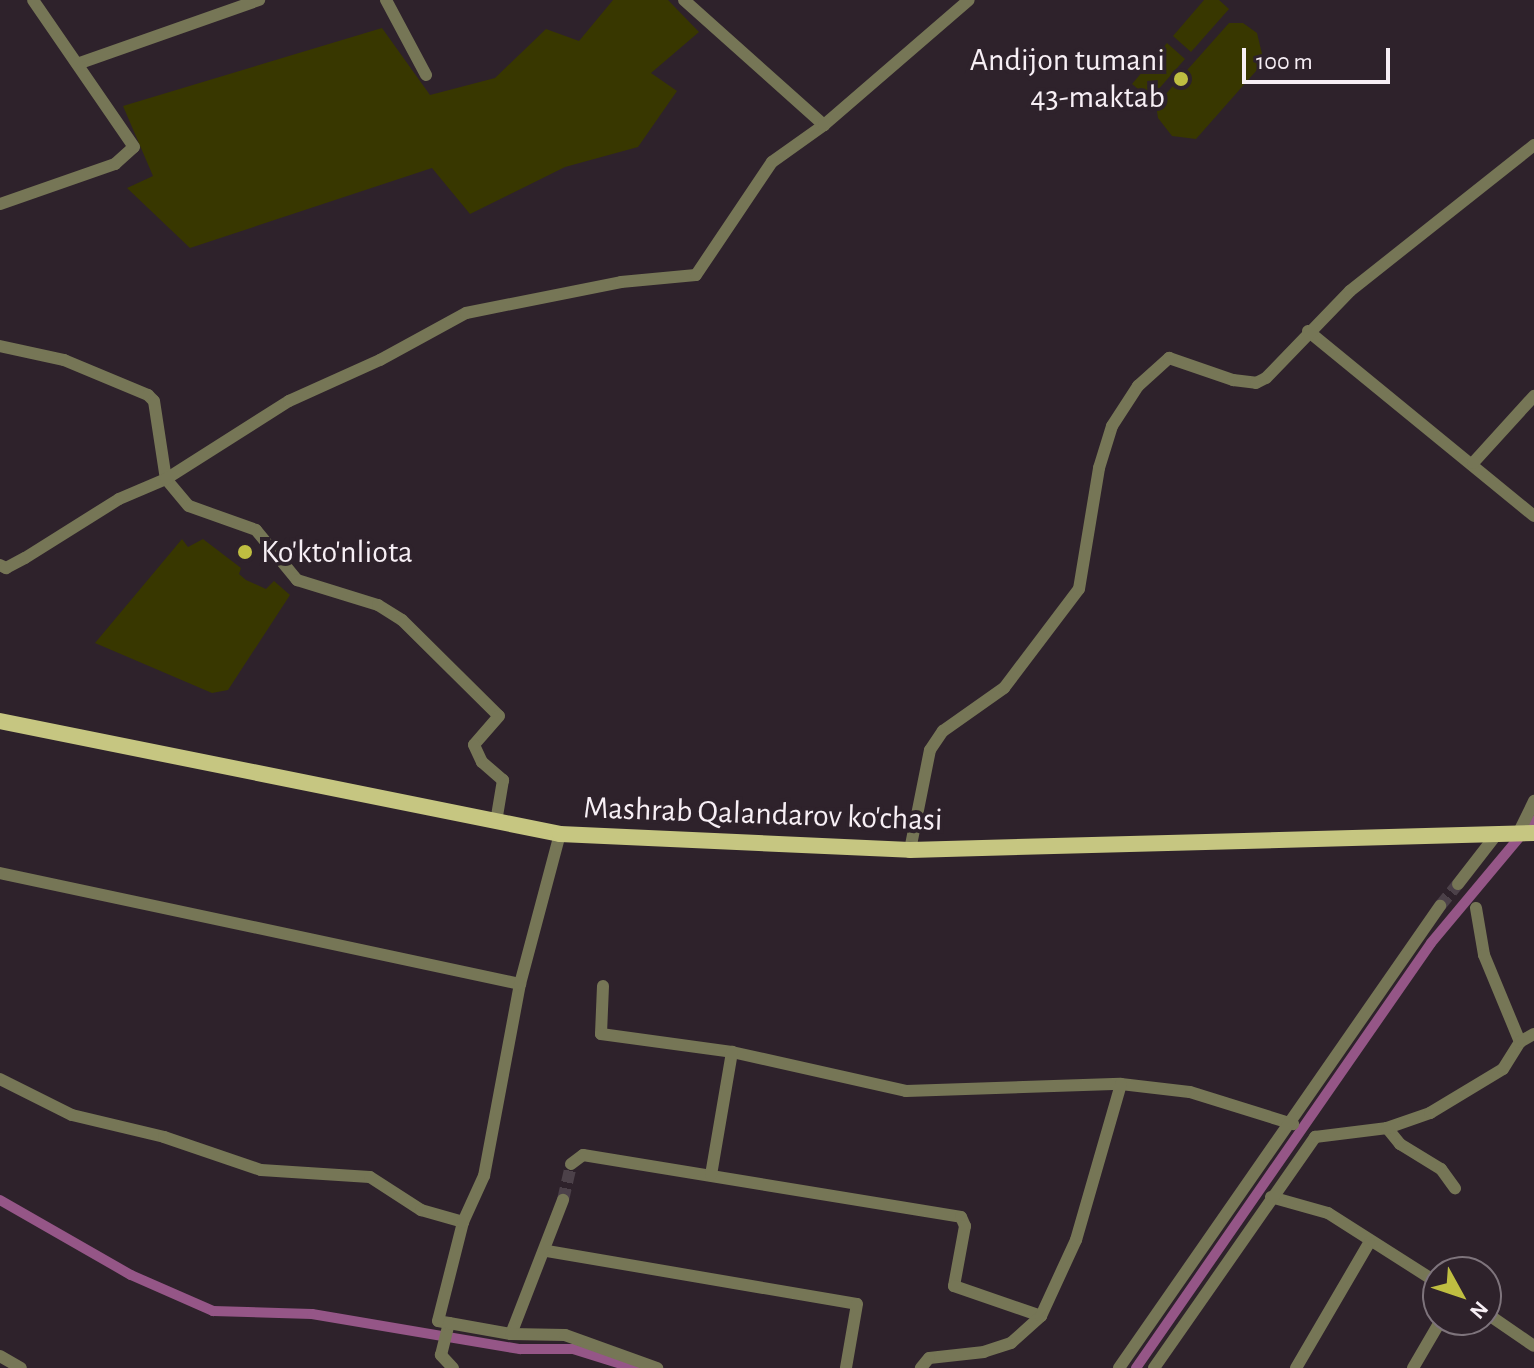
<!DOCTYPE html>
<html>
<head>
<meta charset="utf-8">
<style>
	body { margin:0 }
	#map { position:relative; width:1534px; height:1368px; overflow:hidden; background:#2e222b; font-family:"Alegreya Sans",sans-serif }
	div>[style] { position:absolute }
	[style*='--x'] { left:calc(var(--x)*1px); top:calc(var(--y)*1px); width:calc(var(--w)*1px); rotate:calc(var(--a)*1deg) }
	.green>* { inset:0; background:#383700 }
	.canal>* { height:10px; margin:-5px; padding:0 5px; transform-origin:5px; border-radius:5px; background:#955687 }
	.minor-tunnel>* { height:12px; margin-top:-6px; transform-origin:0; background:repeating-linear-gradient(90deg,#4c4149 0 12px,transparent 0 18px) }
	.minor>* { height:12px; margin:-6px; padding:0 6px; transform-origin:6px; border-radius:6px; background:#767656 }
	.major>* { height:16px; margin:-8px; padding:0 8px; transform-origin:8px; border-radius:8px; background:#c6c681 }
	.dots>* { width:22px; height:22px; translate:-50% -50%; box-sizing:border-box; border:4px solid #2e222b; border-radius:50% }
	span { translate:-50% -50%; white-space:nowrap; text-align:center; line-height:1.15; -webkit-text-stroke:8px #2e222b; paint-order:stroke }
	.poi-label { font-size:32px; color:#f7eff5 }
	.right { translate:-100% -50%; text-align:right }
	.left { translate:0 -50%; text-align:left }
	.street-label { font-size:32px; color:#f7eff5 }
	.north { position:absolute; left:1422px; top:1256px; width:80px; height:80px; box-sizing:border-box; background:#2e222b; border:2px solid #7e747c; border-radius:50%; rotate:130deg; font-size:22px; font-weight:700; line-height:32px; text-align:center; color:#f7eff5 }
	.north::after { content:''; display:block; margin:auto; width:28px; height:36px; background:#bfbe41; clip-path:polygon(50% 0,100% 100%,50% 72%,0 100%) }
	.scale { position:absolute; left:1242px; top:48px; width:148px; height:36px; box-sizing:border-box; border:4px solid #f7eff5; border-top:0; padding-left:10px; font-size:24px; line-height:28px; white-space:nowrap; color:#f7eff5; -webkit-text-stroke:6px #2e222b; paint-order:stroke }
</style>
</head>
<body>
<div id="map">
	<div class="green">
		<div style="clip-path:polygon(613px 0,668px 0,699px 32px,651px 73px,677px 91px,638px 147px,565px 167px,470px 214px,432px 168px,190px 248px,127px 188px,153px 176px,123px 106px,382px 28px,430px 95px,495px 78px,546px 29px,579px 41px)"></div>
		<div style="clip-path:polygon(1204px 0,1219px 0,1229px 9px,1191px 52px,1173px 36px)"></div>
		<div style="clip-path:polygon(1229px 23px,1243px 23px,1257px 33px,1264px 62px,1196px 139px,1172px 136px,1158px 118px,1156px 105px)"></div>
		<div style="clip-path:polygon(1167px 43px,1185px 59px,1150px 99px,1132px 84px)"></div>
		<div style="clip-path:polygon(182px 539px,188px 547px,203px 539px,241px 568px,239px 574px,246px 580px,266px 589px,274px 581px,290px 595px,228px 690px,212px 693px,95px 643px)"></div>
	</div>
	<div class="canal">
		<div style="--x:0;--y:1200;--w:151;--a:29.8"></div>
		<div style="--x:131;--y:1275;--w:90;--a:23.7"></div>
		<div style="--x:213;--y:1311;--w:99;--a:1.7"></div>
		<div style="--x:312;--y:1314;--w:211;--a:9.6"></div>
		<div style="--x:520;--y:1349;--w:53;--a:0"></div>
		<div style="--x:573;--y:1349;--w:64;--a:17.3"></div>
		<div style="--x:1136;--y:1368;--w:517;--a:-55.23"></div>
		<div style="--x:1431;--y:943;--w:160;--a:-50.1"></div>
	</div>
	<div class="minor-tunnel">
		<div style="--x:1440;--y:906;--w:28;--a:-51"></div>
		<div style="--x:563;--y:1200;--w:37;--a:-77"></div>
	</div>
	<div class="minor">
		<div style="--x:386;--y:0;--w:85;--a:61.9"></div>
		<div style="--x:684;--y:0;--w:188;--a:41.8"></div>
		<div style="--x:80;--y:63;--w:190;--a:-19.4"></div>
		<div style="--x:0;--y:204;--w:122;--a:-19.2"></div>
		<div style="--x:115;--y:164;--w:25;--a:-42"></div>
		<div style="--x:134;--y:147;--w:178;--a:-124.5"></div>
		<div style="--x:1308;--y:331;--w:292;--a:39.3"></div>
		<div style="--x:0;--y:346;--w:66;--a:12.3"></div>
		<div style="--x:64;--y:360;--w:91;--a:22.6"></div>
		<div style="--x:148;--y:395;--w:8;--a:45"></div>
		<div style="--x:154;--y:401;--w:79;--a:81.3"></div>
		<div style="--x:166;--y:479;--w:35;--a:50"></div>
		<div style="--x:189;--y:506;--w:71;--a:19.7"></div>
		<div style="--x:256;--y:530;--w:65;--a:50.6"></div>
		<div style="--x:297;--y:580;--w:85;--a:17.2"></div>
		<div style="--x:378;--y:605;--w:28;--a:32"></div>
		<div style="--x:402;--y:620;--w:136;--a:44.7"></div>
		<div style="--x:499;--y:716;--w:38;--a:131"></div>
		<div style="--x:474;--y:745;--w:19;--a:65"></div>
		<div style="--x:482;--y:762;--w:28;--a:41"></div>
		<div style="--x:503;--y:780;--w:43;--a:99.5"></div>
		<div style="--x:1473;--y:463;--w:91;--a:-47.7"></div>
		<div style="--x:0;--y:565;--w:7;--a:27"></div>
		<div style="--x:6;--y:568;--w:21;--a:-28"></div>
		<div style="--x:25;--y:558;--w:111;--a:-32.1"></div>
		<div style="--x:119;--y:499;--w:51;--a:-23.1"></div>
		<div style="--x:166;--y:479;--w:146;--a:-32.4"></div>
		<div style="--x:289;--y:401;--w:100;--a:-24.3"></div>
		<div style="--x:380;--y:360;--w:98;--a:-28.7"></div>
		<div style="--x:466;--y:313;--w:158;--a:-11.3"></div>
		<div style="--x:621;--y:282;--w:75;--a:-5.3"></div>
		<div style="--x:696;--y:275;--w:136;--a:-56.1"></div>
		<div style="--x:772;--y:162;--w:64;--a:-35.4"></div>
		<div style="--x:824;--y:125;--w:191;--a:-40.8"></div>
		<div style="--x:1518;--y:834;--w:37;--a:-64"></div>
		<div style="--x:910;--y:850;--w:102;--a:-78.7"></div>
		<div style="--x:930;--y:750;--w:23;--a:-56"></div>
		<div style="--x:943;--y:731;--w:75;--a:-35.2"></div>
		<div style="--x:1004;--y:688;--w:124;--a:-52.9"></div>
		<div style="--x:1079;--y:589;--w:123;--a:-80.6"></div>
		<div style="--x:1099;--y:468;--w:44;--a:-72.8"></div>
		<div style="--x:1112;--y:426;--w:48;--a:-57"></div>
		<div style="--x:1138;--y:386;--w:42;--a:-42.1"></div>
		<div style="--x:1169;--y:358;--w:68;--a:19"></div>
		<div style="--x:1233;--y:380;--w:23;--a:7"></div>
		<div style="--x:1256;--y:383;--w:11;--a:-27"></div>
		<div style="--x:1266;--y:378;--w:121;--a:-46"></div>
		<div style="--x:1350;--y:291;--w:235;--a:-38.4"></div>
		<div style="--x:0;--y:873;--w:532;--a:12.05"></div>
		<div style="--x:1458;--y:884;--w:62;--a:-52.2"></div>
		<div style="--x:1476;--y:908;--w:48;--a:80.3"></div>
		<div style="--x:1484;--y:955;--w:94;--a:67.5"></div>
		<div style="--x:603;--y:986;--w:48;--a:92.4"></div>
		<div style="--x:601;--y:1034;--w:132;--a:7.8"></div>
		<div style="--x:732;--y:1052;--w:178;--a:12.6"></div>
		<div style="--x:906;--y:1091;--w:215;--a:-1.9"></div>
		<div style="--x:1121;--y:1084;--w:69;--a:6.6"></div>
		<div style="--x:1190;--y:1092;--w:108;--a:17.3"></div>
		<div style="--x:0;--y:1079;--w:80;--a:26.6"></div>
		<div style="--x:72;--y:1115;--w:95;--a:13.4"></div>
		<div style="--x:164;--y:1137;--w:102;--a:18.8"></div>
		<div style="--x:261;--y:1170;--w:109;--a:3.7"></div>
		<div style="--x:370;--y:1177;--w:61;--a:32.9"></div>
		<div style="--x:421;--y:1210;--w:44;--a:15.9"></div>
		<div style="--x:1387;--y:1128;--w:21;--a:51"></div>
		<div style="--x:1400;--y:1144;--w:48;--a:31.4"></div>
		<div style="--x:1441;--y:1169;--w:24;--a:54"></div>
		<div style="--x:571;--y:1164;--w:15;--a:-37"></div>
		<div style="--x:583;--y:1155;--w:383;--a:9.3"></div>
		<div style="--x:961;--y:1217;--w:10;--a:66"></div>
		<div style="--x:965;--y:1226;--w:61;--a:100.4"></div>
		<div style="--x:954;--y:1286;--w:92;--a:19"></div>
		<div style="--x:1041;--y:1316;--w:40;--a:138"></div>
		<div style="--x:1011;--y:1343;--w:28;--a:162"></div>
		<div style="--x:984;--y:1352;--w:55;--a:173.8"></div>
		<div style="--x:929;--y:1358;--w:13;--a:129"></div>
		<div style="--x:711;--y:1175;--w:125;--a:-80.3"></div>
		<div style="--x:1271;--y:1197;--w:59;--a:15.7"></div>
		<div style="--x:1328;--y:1213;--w:130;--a:32.5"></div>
		<div style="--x:547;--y:1251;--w:314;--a:9.7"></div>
		<div style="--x:857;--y:1304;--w:65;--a:99.8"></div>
		<div style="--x:1486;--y:1313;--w:58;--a:34.5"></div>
		<div style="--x:1041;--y:1316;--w:84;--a:-65.3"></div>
		<div style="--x:1076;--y:1240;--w:162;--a:-73.9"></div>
		<div style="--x:449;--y:1323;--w:11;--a:-170"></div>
		<div style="--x:438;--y:1321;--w:102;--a:-75.8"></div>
		<div style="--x:463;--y:1222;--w:51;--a:-65.5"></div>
		<div style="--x:484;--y:1176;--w:195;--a:-79.4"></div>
		<div style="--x:520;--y:984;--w:155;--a:-75.1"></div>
		<div style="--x:511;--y:1334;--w:144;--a:-68.8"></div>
		<div style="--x:0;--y:1356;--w:24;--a:30"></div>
		<div style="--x:453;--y:1368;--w:18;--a:-133"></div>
		<div style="--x:441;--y:1355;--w:33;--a:-76"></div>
		<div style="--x:449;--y:1323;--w:63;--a:10.1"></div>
		<div style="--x:511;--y:1334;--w:54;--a:1.1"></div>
		<div style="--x:565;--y:1335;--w:98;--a:19.7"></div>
		<div style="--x:1119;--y:1368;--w:563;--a:-55.21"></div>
		<div style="--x:1154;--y:1368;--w:282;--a:-55.1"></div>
		<div style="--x:1315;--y:1137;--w:73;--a:-7.1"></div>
		<div style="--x:1387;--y:1128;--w:46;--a:-19.2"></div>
		<div style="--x:1430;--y:1113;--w:85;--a:-31.1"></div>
		<div style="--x:1503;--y:1069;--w:32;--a:-58"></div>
		<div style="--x:1520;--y:1042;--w:16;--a:-30"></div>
		<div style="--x:1296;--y:1368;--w:145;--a:-59.7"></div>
		<div style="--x:1413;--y:1368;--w:56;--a:-59.7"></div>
	</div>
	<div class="major">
		<div style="--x:0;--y:721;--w:571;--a:11.41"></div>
		<div style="--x:560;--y:834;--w:350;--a:2.6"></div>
		<div style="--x:910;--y:850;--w:624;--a:-1.56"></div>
	</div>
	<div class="dots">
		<div style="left:1181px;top:79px;background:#bfbe41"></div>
		<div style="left:245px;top:552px;background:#bfbe41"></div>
	</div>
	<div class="poi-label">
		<span class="right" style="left:1165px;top:79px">Andijon tumani<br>43-maktab</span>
		<span class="left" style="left:261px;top:552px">Ko'kto'nliota</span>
	</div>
	<div class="street-label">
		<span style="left:763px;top:814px;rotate:2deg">Mashrab Qalandarov ko'chasi</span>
	</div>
	<div class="north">N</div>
	<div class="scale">100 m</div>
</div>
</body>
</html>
